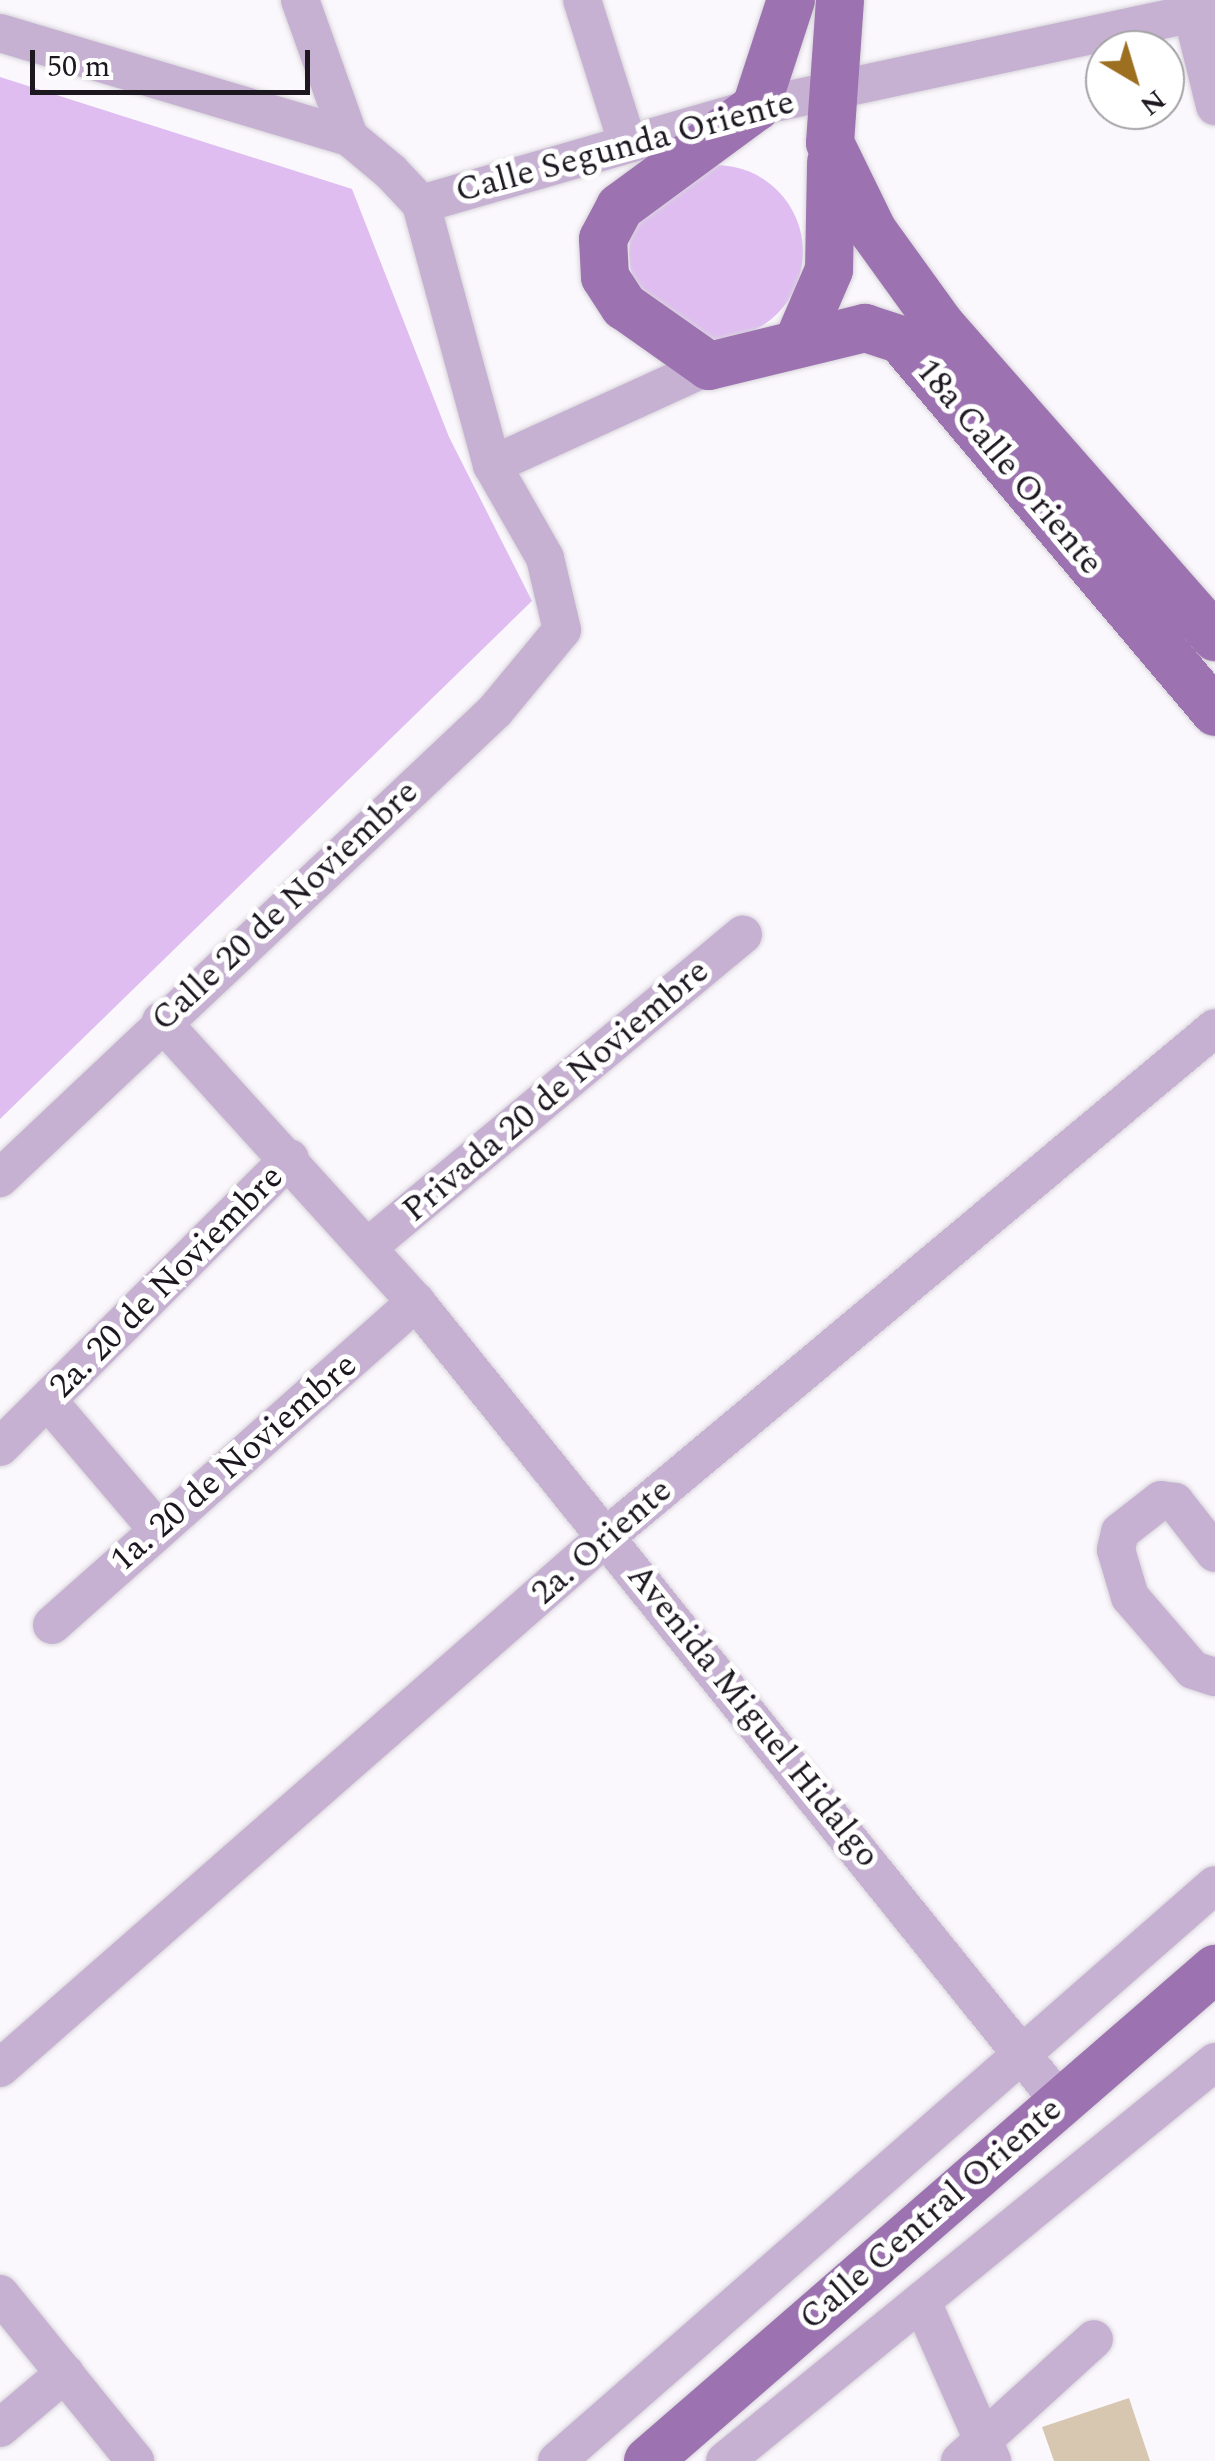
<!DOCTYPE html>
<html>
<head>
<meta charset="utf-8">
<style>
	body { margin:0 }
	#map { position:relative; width:1215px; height:2461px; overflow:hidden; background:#fbf8fd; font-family:Spectral,serif }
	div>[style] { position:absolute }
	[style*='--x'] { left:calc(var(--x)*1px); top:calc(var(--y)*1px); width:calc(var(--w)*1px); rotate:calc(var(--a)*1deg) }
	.green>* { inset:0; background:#dfbdf1 }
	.round { border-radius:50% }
	.building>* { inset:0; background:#d7c7b0 }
	.roads { filter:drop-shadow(0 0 2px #d7d4da) drop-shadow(0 0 2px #d7d4da) }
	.minor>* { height:38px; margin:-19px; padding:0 19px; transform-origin:19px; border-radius:19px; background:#c7b1d3 }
	.major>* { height:48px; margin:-24px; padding:0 24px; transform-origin:24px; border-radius:24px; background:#9c73b0 }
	span { translate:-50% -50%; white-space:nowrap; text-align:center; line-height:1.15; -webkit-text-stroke:10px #fff; paint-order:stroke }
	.street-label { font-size:35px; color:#1d1720 }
	.north { position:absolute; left:1085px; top:30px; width:100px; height:100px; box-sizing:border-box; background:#fff; border:2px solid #a5a2a6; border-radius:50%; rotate:142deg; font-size:28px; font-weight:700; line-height:40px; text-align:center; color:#1d1720 }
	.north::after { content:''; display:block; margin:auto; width:35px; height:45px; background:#9c7020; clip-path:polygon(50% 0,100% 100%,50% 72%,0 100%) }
	.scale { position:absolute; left:30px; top:50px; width:280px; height:45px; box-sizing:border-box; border:5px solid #1d1720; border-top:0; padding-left:12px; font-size:30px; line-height:35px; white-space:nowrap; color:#1d1720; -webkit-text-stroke:8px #fff; paint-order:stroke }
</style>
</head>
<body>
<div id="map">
	<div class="green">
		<div style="clip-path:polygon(0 77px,352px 189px,449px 437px,532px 601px,0 1119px)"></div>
		<div class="round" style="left:629px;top:165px;width:174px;height:174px"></div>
	</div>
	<div class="building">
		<div style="clip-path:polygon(1129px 2398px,1150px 2461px,1054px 2461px,1042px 2427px)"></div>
	</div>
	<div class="roads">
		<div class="minor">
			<div style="--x:300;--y:0;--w:145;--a:70.3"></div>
			<div style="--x:582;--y:0;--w:146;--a:72.4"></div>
			<div style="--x:1192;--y:13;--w:96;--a:76.1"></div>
			<div style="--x:0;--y:33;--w:364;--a:16.6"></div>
			<div style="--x:349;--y:137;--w:55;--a:39.8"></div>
			<div style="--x:391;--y:172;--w:44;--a:46.8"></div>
			<div style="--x:421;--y:204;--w:270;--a:74.8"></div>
			<div style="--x:492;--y:465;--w:107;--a:60.3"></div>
			<div style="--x:545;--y:558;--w:74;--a:76.7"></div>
			<div style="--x:562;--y:630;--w:105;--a:129.6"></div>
			<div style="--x:495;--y:711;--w:681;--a:136.67"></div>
			<div style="--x:421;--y:204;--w:349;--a:-16.1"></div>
			<div style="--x:756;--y:107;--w:469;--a:-12.1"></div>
			<div style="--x:492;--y:465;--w:239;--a:-24.5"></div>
			<div style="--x:161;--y:1021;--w:379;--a:47.8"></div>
			<div style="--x:416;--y:1302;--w:1027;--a:51.17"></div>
			<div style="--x:368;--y:1247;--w:488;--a:-39.8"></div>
			<div style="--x:49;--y:1402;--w:167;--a:49.6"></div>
			<div style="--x:0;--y:1447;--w:409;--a:-44.9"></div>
			<div style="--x:1215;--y:1553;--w:65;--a:-128.1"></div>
			<div style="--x:1175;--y:1502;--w:14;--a:-172"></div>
			<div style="--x:1161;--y:1500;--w:52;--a:142"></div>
			<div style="--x:1120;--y:1532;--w:18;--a:103"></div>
			<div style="--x:1116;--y:1550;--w:49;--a:73.4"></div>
			<div style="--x:1130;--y:1597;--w:96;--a:49.2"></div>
			<div style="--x:1193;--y:1670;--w:23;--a:18"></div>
			<div style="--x:52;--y:1625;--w:487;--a:-41.6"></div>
			<div style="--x:0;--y:2068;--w:807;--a:-41.23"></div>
			<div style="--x:607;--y:1536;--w:792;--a:-39.88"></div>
			<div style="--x:0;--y:2294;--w:215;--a:51"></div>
			<div style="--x:922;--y:2302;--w:174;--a:66.2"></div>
			<div style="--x:0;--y:2428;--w:85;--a:-40.2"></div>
			<div style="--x:557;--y:2461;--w:874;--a:-41.2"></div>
			<div style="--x:725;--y:2461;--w:632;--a:-39.16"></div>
			<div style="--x:960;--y:2461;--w:181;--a:-42.3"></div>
		</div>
		<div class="major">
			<div style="--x:791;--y:0;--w:113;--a:108.1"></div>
			<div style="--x:756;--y:107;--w:169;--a:143.7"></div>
			<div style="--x:620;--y:207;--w:36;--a:118"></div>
			<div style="--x:603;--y:239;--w:38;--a:87"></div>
			<div style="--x:605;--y:277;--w:35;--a:57"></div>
			<div style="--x:624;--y:306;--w:104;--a:35.2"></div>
			<div style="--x:709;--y:366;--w:161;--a:-13.7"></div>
			<div style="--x:865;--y:328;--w:38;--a:18"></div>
			<div style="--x:901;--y:340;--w:487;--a:49.8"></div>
			<div style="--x:840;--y:0;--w:143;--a:94"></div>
			<div style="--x:830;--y:143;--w:98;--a:64"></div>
			<div style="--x:873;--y:231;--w:115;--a:54.2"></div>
			<div style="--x:940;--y:324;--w:417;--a:48.7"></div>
			<div style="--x:798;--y:342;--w:78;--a:-66.7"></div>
			<div style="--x:829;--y:270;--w:108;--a:-88.9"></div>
			<div style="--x:648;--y:2461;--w:751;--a:-40.95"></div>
		</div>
	</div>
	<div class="street-label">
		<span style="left:625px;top:147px;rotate:-15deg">Calle Segunda Oriente</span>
		<span style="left:1009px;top:467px;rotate:50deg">18a Calle Oriente</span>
		<span style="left:285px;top:906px;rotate:-43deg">Calle 20 de Noviembre</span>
		<span style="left:556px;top:1091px;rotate:-40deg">Privada 20 de Noviembre</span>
		<span style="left:167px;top:1282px;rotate:-45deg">2a. 20 de Noviembre</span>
		<span style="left:234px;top:1463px;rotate:-41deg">1a. 20 de Noviembre</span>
		<span style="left:602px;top:1542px;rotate:-41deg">2a. Oriente</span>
		<span style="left:753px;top:1716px;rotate:51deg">Avenida Miguel Hidalgo</span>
		<span style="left:931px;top:2214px;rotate:-41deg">Calle Central Oriente</span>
	</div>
	<div class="north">N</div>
	<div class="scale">50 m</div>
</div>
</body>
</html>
